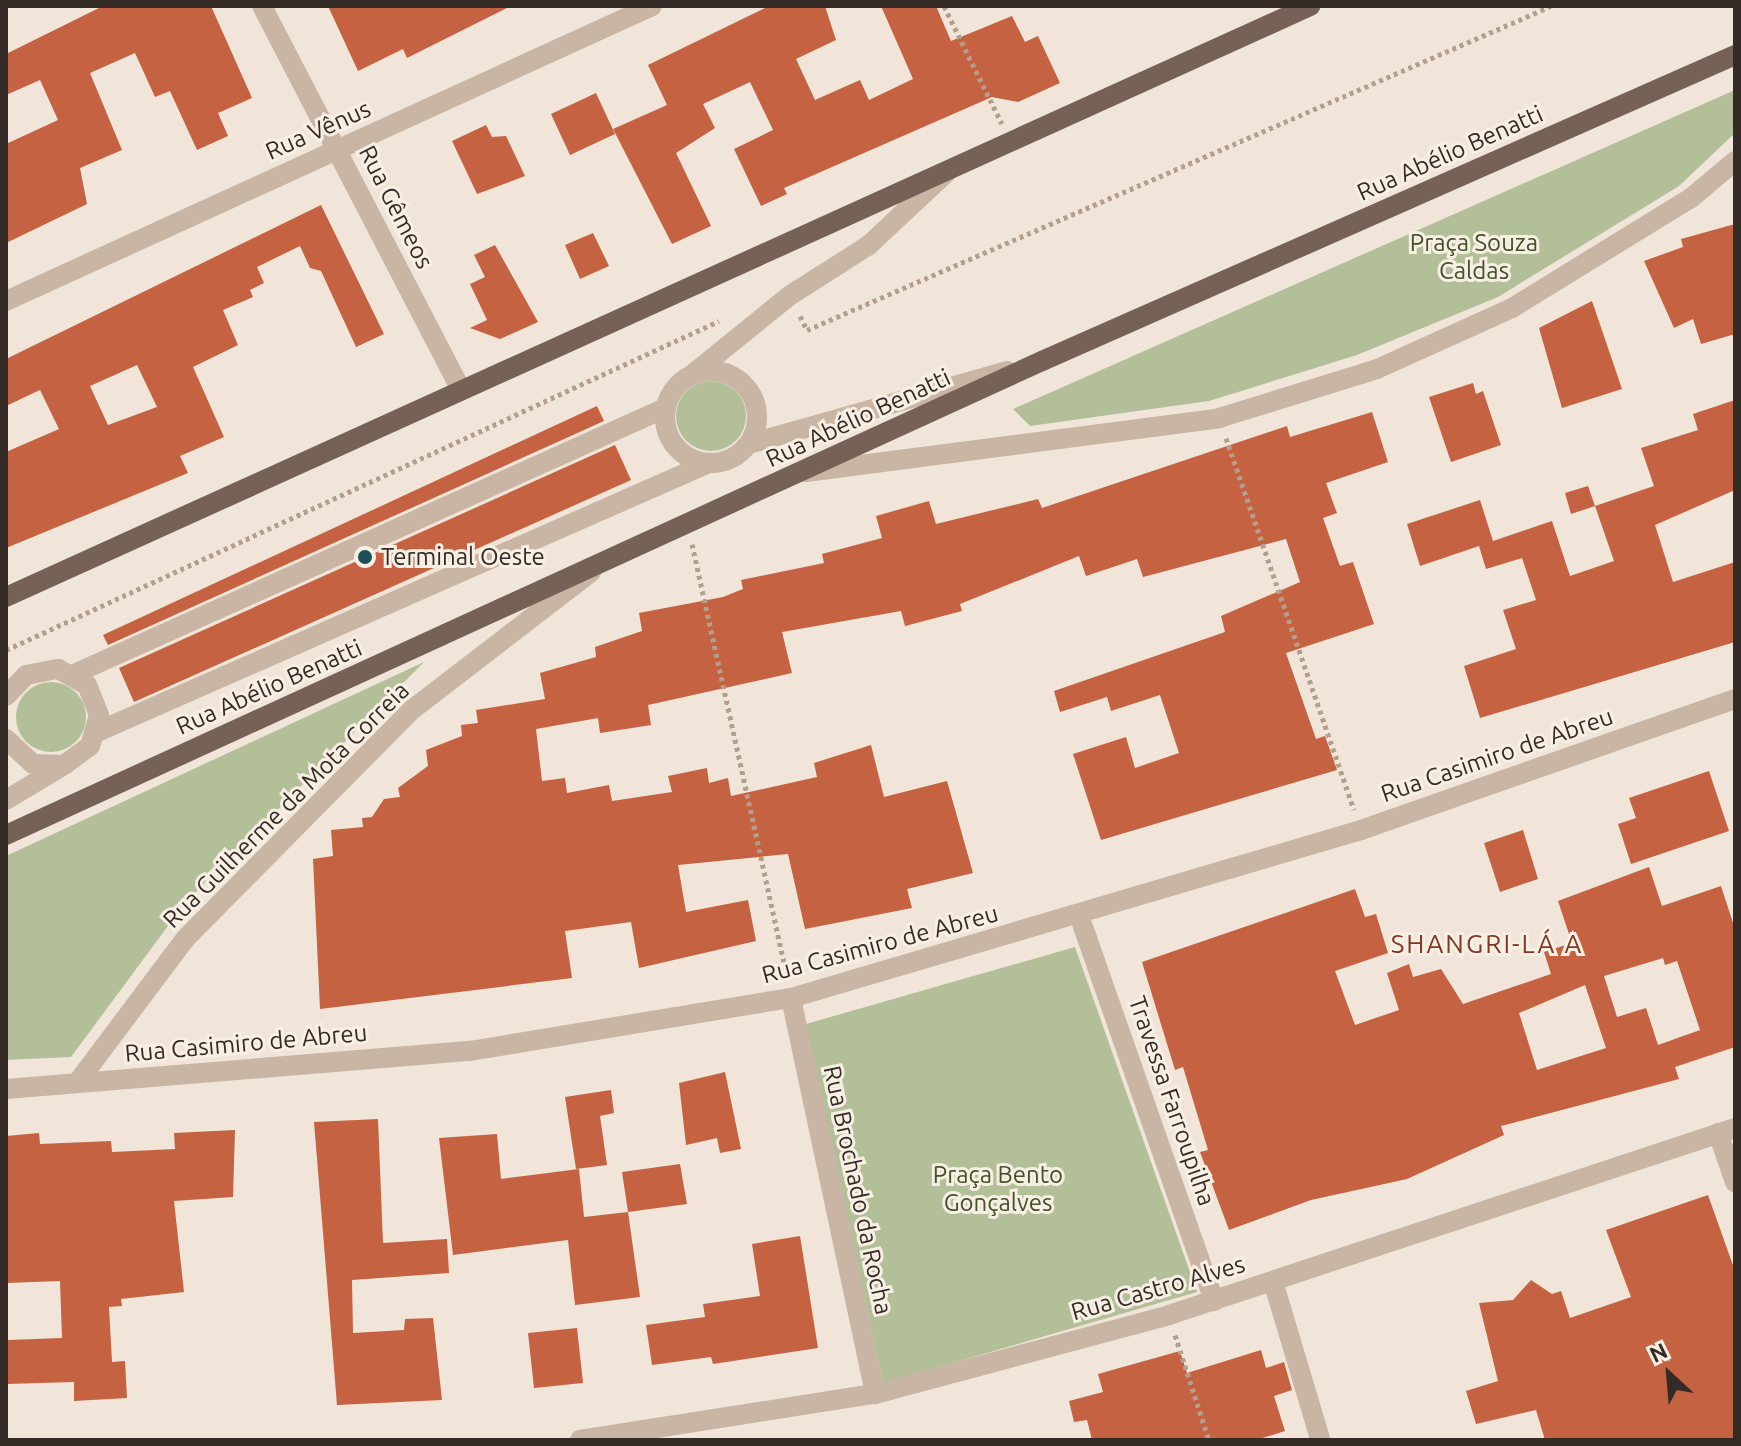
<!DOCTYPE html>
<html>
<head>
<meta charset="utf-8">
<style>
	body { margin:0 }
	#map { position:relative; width:1741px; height:1446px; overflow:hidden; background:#f0e5d8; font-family:Ubuntu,sans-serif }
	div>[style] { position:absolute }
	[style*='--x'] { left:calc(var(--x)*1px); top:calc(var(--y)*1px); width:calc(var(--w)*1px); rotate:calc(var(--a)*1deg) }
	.green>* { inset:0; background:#b2bf99 }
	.round { border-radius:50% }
	.building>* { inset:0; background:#c46242 }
	.path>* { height:5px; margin-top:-2.5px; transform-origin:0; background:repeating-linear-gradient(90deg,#b49f8f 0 4px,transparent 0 8px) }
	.minor>* { height:20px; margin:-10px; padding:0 10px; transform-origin:10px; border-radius:10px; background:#c8b5a4 }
	.minor>.ring { margin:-10px; padding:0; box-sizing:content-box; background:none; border:20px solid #c8b5a4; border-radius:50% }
	.major>* { height:20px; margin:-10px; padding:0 10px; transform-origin:10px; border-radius:10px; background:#766157 }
	.dots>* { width:22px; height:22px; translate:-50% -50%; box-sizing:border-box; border:4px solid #f8efe4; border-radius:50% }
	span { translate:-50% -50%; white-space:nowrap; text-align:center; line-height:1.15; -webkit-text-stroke:6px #f8efe4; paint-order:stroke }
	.street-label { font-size:24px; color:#342a26 }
	.park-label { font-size:24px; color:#43512a }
	.poi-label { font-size:24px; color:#342a26 }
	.left { translate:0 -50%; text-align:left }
	.neighbourhood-label { font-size:26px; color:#813820; letter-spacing:2px }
	.frame { position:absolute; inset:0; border:8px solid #342a26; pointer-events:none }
	.north { position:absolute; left:1629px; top:1334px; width:80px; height:80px; -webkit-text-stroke:6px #f8efe4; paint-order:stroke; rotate:334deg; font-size:22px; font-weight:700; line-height:32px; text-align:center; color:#342a26 }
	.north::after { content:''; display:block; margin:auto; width:28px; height:36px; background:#342a26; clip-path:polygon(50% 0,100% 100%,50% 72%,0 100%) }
</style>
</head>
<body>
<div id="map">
	<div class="green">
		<div style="clip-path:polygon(1735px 90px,1735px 133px,1679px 186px,1498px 297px,1357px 355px,1209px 401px,1030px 426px,1013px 409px)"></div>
		<div class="round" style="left:676px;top:381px;width:70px;height:70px"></div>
		<div style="clip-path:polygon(424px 662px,185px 903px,71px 1057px,6px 1060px,6px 856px)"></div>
		<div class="round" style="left:16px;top:682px;width:70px;height:70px"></div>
		<div style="clip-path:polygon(1075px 947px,1197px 1292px,883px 1383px,806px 1024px)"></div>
	</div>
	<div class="building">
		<div style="clip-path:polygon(103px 6px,211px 6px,252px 98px,218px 113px,228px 136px,197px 150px,170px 91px,155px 97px,135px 53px,90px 73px,122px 150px,80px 168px,87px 204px,6px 243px,6px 144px,58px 120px,40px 80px,6px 95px,6px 54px)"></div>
		<div style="clip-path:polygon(328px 6px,511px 6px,407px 58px,403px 49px,358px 71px)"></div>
		<div style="clip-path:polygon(769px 6px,825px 6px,836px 40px,796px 59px,815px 100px,860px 80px,869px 100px,913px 79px,881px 6px,936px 6px,951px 41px,1012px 16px,1025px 42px,1038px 36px,1060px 83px,1018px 102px,992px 97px,784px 188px,787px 194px,761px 206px,734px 149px,773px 130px,750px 82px,703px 104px,715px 128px,676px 153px,711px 226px,672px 244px,613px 129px,667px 105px,648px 65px)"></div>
		<div style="clip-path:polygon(596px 93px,615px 134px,570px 155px,551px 114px)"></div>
		<div style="clip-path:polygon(486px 125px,492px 137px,506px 136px,525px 176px,477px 194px,452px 141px)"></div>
		<div style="clip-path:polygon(evenodd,321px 205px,384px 334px,356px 347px,321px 271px,310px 268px,300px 246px,257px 267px,264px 283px,250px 290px,253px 297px,223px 310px,238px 345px,193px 367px,224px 437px,180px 456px,188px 473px,6px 548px,6px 452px,59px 429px,40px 390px,6px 406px,6px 359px,321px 205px,137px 365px,157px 407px,108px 425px,90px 386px,137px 365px)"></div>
		<div style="clip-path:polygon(1735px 224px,1735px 334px,1701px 344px,1693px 319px,1674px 328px,1644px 261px,1683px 247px,1681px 239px)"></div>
		<div style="clip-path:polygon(593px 233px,609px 266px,580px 279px,565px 245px)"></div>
		<div style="clip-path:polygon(495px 245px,538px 322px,500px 339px,470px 328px,487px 320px,470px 284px,485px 277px,474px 255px)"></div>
		<div style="clip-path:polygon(1592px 301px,1622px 389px,1562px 408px,1539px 328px)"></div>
		<div style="clip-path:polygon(1473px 383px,1476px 394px,1483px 391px,1501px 445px,1451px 462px,1429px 397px)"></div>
		<div style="clip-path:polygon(1735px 400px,1735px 490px,1655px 525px,1673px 582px,1735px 562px,1735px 642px,1480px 718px,1464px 666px,1516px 649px,1503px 610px,1536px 600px,1522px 558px,1486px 569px,1479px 546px,1420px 566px,1407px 524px,1480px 500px,1493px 541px,1552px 521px,1570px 576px,1614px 561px,1595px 506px,1654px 486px,1641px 448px,1698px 430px,1693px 414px)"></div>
		<div style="clip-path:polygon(597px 406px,604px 421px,108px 645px,103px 635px)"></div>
		<div style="clip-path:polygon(1372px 412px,1388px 462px,1326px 483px,1337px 513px,1323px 518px,1340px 566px,1353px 562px,1374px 624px,1286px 653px,1316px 739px,1325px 736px,1337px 770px,1101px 840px,1073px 754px,1126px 737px,1135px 768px,1179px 753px,1160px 695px,1111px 711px,1107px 697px,1060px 712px,1054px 691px,1225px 632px,1221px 616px,1300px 582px,1286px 539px,1143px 577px,1137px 559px,1086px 576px,1079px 556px,960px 604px,962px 611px,905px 626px,901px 611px,782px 632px,792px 673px,648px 705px,651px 725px,600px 733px,598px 718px,536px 729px,542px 781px,565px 778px,567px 793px,609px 785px,612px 801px,672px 792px,668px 776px,707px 768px,709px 783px,728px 778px,731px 796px,817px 777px,814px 763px,871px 745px,884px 797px,947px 781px,973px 873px,907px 889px,912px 908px,805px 929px,788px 854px,678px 865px,686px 912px,748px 900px,756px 941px,639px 968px,631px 922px,565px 931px,572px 978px,320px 1009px,313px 859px,333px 856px,331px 830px,363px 827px,362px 818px,372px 817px,384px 799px,400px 797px,398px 788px,428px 766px,426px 750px,462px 736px,461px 725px,478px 723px,476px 710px,545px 699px,540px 673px,596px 657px,595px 647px,642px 631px,639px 613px,723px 597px,743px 589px,741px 580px,824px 563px,822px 554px,882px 538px,876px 516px,929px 501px,936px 524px,1038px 499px,1042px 508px,1287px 426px,1290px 437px)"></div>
		<div style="clip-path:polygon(615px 445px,631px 480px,134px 702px,119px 668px)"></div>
		<div style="clip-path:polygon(1588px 486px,1595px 506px,1571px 514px,1565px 493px)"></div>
		<div style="clip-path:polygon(1709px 771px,1729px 831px,1631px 864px,1618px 824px,1636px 818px,1629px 798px)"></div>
		<div style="clip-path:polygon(1523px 830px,1538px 879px,1500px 892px,1484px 843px)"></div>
		<div style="clip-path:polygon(evenodd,1649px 867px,1662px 906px,1721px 886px,1735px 929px,1735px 1047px,1675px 1067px,1679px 1079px,1501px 1126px,1504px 1135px,1407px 1179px,1311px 1200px,1229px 1230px,1200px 1152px,1208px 1150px,1183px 1067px,1175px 1070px,1142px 962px,1355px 889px,1365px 917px,1376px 914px,1388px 953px,1335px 971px,1355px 1025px,1399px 1010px,1387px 973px,1409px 964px,1413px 977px,1441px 969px,1463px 1004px,1551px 974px,1544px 952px,1572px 943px,1558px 901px,1649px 867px,1663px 958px,1665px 965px,1677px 961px,1700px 1030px,1658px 1045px,1646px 1008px,1617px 1017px,1604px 976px,1663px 958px,1649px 867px,1585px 985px,1606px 1048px,1537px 1070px,1519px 1013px,1585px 985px)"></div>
		<div style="clip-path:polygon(725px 1072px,741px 1149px,720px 1153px,717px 1138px,686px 1145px,679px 1083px)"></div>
		<div style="clip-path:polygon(611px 1090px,614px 1113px,600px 1116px,607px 1165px,576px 1169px,565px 1097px)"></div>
		<div style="clip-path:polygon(378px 1119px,383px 1243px,447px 1239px,449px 1273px,352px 1280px,353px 1333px,404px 1330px,405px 1319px,433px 1318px,442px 1400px,337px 1405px,314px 1122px)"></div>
		<div style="clip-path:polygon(235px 1130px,233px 1197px,174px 1201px,184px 1292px,121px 1299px,122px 1306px,109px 1307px,112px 1362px,125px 1361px,127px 1398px,74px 1401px,74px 1382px,6px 1384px,8px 1340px,62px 1338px,60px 1281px,6px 1283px,6px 1136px,39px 1133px,40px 1144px,111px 1141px,112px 1152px,175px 1149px,174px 1133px)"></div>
		<div style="clip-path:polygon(497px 1134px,501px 1179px,579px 1169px,584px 1217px,628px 1212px,622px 1172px,680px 1164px,687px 1204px,628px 1212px,640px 1297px,575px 1305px,568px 1240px,453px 1255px,439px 1138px)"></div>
		<div style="clip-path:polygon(1708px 1195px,1735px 1271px,1735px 1440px,1545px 1440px,1536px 1410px,1476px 1424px,1466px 1391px,1498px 1381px,1479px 1303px,1513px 1300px,1531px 1280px,1552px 1294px,1561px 1291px,1570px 1318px,1631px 1297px,1606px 1230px)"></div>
		<div style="clip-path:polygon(800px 1236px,818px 1348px,713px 1364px,711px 1357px,652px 1365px,646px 1325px,705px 1317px,703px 1304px,760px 1296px,752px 1244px)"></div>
		<div style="clip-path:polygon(577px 1328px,583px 1383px,534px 1388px,528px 1333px)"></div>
		<div style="clip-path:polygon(1261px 1350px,1266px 1368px,1284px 1362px,1292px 1390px,1274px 1396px,1285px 1431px,1256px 1440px,1092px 1440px,1087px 1420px,1074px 1422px,1069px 1401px,1103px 1392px,1098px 1374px,1180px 1351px,1187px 1373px)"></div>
	</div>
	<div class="path">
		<div style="--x:944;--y:6;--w:131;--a:63.8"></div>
		<div style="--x:800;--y:316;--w:16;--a:63"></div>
		<div style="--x:807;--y:330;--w:811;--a:-23.53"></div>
		<div style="--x:1226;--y:438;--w:393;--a:71"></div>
		<div style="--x:692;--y:544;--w:442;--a:77.6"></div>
		<div style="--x:6;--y:650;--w:785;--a:-24.77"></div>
		<div style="--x:1175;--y:1335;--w:110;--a:72.1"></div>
	</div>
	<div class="minor">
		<div style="--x:262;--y:6;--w:433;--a:62.6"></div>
		<div style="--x:6;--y:301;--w:710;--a:-24.54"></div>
		<div class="ring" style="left:665px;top:371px;width:72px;height:72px"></div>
		<div style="--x:694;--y:373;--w:122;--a:-39"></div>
		<div style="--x:789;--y:296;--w:95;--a:-32.5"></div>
		<div style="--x:869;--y:245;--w:107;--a:-43.1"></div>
		<div style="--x:749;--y:444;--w:268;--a:-15.8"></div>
		<div style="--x:806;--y:472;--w:417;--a:-7.4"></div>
		<div style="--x:1219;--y:418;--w:165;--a:-17.2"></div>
		<div style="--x:1377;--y:369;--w:148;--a:-24.3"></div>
		<div style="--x:1512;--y:308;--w:210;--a:-31.6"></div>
		<div style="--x:1691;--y:198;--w:57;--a:-40.1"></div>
		<div style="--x:74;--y:674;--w:648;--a:-24.23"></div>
		<div style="--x:6;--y:696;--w:29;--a:-46"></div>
		<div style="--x:26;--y:675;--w:33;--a:-11"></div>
		<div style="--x:58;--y:669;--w:33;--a:29"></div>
		<div style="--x:87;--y:685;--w:32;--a:68"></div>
		<div style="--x:99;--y:715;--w:32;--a:106"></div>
		<div style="--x:90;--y:746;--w:32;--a:144"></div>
		<div style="--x:64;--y:765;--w:31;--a:-178"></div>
		<div style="--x:33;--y:764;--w:37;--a:-137"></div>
		<div style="--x:97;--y:732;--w:669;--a:-23.73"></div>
		<div style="--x:6;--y:800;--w:64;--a:-31"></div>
		<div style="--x:1080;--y:918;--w:406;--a:70.7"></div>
		<div style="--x:791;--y:998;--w:405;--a:78"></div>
		<div style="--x:77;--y:1083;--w:181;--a:-53.1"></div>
		<div style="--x:186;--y:938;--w:322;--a:-45.3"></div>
		<div style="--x:413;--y:709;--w:225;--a:-37.6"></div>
		<div style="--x:6;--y:1089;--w:466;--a:-4.7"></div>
		<div style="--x:470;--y:1051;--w:325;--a:-9.4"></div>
		<div style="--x:791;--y:998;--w:594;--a:-16.42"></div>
		<div style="--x:1361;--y:830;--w:396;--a:-19.3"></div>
		<div style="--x:1718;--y:1133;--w:52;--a:70.9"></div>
		<div style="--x:1273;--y:1281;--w:165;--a:73.4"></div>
		<div style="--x:580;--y:1440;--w:299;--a:-8.9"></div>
		<div style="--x:875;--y:1394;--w:304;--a:-15"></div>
		<div style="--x:1169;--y:1315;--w:596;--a:-18.28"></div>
	</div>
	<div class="major">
		<div style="--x:6;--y:597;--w:1432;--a:-24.38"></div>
		<div style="--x:6;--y:835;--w:1139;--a:-24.59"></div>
		<div style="--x:1042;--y:361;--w:758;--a:-23.82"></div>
	</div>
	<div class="dots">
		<div style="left:365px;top:557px;background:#1c5054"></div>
	</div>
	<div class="street-label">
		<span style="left:318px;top:130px;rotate:-24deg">Rua Vênus</span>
		<span style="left:1450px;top:153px;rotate:-24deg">Rua Abélio Benatti</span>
		<span style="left:396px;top:207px;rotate:63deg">Rua Gêmeos</span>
		<span style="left:858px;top:418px;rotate:-25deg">Rua Abélio Benatti</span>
		<span style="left:269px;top:687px;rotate:-24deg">Rua Abélio Benatti</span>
		<span style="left:1497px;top:755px;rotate:-19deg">Rua Casimiro de Abreu</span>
		<span style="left:286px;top:805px;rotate:-45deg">Rua Guilherme da Mota Correia</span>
		<span style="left:880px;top:944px;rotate:-15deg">Rua Casimiro de Abreu</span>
		<span style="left:246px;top:1043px;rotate:-5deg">Rua Casimiro de Abreu</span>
		<span style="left:1172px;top:1101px;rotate:71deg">Travessa Farroupilha</span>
		<span style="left:858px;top:1190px;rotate:78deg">Rua Brochado da Rocha</span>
		<span style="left:1158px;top:1288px;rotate:-16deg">Rua Castro Alves</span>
	</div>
	<div class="park-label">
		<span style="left:1474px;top:257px">Praça Souza<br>Caldas</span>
		<span style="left:998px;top:1189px">Praça Bento<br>Gonçalves</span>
	</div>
	<div class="poi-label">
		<span class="left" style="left:381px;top:557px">Terminal Oeste</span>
	</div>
	<div class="neighbourhood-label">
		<span style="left:1487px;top:944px">SHANGRI-LÁ A</span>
	</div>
	<div class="frame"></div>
	<div class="north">N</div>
</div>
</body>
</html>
